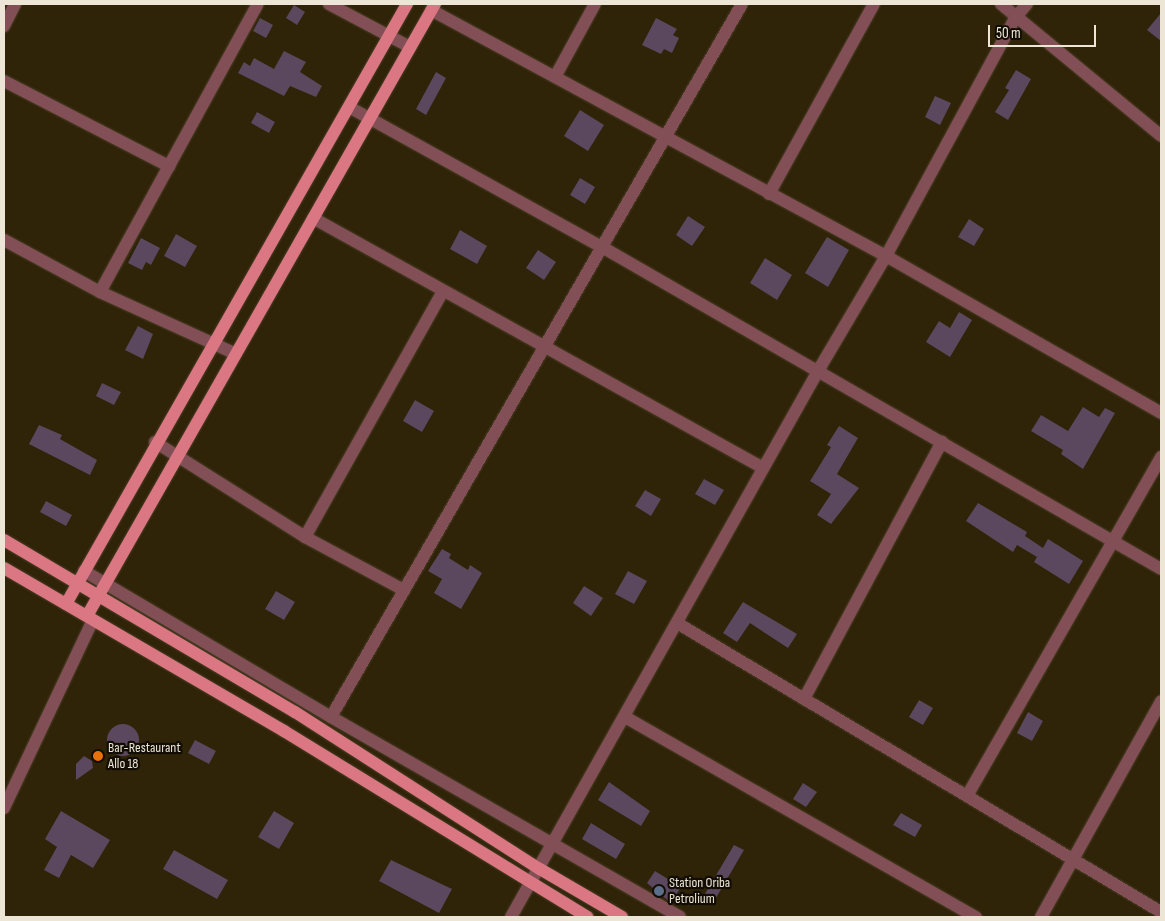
<!DOCTYPE html>
<html>
<head>
<meta charset="utf-8">
<style>
	body { margin:0 }
	#map { position:relative; width:1165px; height:921px; overflow:hidden; background:#2f2308; font-family:"Sofia Sans Condensed",sans-serif }
	div>[style] { position:absolute }
	[style*='--x'] { left:calc(var(--x)*1px); top:calc(var(--y)*1px); width:calc(var(--w)*1px); rotate:calc(var(--a)*1deg) }
	.building>* { inset:0; background:#5b475e }
	.round { border-radius:50% }
	.roads { filter:drop-shadow(0 0 1px #4a3e25) drop-shadow(0 0 1px #4a3e25) }
	.street>* { height:12px; margin:-6px; padding:0 6px; transform-origin:6px; border-radius:6px; background:#814f55 }
	.primary>* { height:12px; margin:-6px; padding:0 6px; transform-origin:6px; border-radius:6px; background:#db7683 }
	.dots>* { width:14px; height:14px; translate:-50% -50%; box-sizing:border-box; border:2px solid #120d04; border-radius:50% }
	span { translate:-50% -50%; white-space:nowrap; text-align:center; line-height:1.15; -webkit-text-stroke:4.5px #120d04; paint-order:stroke }
	.poi-label { font-size:14px; color:#ede6d6 }
	.left { translate:0 -50%; text-align:left }
	.frame { position:absolute; inset:0; border:5px solid #ede6d6; pointer-events:none }
	.scale { position:absolute; left:988px; top:25px; width:108px; height:22px; box-sizing:border-box; border:2px solid #ede6d6; border-top:0; padding-left:6px; font-size:15px; line-height:18px; white-space:nowrap; color:#ede6d6; -webkit-text-stroke:4px #120d04; paint-order:stroke }
</style>
</head>
<body>
<div id="map">
	<div class="building">
		<div style="clip-path:polygon(294px 5px,305px 12px,297px 25px,286px 18px)"></div>
		<div style="clip-path:polygon(1161px 13px,1161px 41px,1147px 30px)"></div>
		<div style="clip-path:polygon(260px 18px,273px 25px,266px 38px,253px 31px)"></div>
		<div style="clip-path:polygon(656px 18px,677px 29px,673px 35px,679px 38px,672px 53px,664px 49px,661px 54px,642px 45px)"></div>
		<div style="clip-path:polygon(284px 51px,306px 62px,300px 72px,322px 86px,316px 97px,290px 86px,284px 96px,238px 73px,244px 62px,250px 66px,254px 58px,274px 69px)"></div>
		<div style="clip-path:polygon(1016px 70px,1031px 79px,1008px 120px,995px 112px,1009px 90px,1005px 88px)"></div>
		<div style="clip-path:polygon(436px 72px,446px 78px,426px 115px,416px 109px)"></div>
		<div style="clip-path:polygon(935px 96px,951px 103px,940px 125px,925px 117px)"></div>
		<div style="clip-path:polygon(580px 110px,604px 125px,588px 151px,564px 136px)"></div>
		<div style="clip-path:polygon(257px 112px,275px 122px,269px 133px,251px 123px)"></div>
		<div style="clip-path:polygon(580px 178px,595px 187px,585px 204px,570px 195px)"></div>
		<div style="clip-path:polygon(688px 216px,705px 227px,692px 246px,676px 235px)"></div>
		<div style="clip-path:polygon(969px 219px,984px 229px,974px 246px,958px 237px)"></div>
		<div style="clip-path:polygon(460px 230px,487px 246px,477px 264px,450px 249px)"></div>
		<div style="clip-path:polygon(176px 234px,197px 246px,185px 267px,164px 256px)"></div>
		<div style="clip-path:polygon(827px 237px,849px 250px,828px 287px,805px 273px)"></div>
		<div style="clip-path:polygon(141px 238px,160px 248px,151px 265px,146px 262px,142px 270px,128px 263px)"></div>
		<div style="clip-path:polygon(538px 250px,556px 262px,544px 280px,526px 268px)"></div>
		<div style="clip-path:polygon(765px 258px,792px 275px,777px 300px,750px 283px)"></div>
		<div style="clip-path:polygon(959px 312px,972px 320px,950px 357px,926px 342px,939px 321px,950px 328px)"></div>
		<div style="clip-path:polygon(138px 326px,153px 334px,143px 359px,125px 350px)"></div>
		<div style="clip-path:polygon(102px 383px,121px 392px,114px 405px,96px 396px)"></div>
		<div style="clip-path:polygon(415px 400px,434px 411px,422px 432px,403px 421px)"></div>
		<div style="clip-path:polygon(1083px 407px,1099px 417px,1105px 408px,1115px 413px,1083px 469px,1061px 454px,1063px 450px,1031px 431px,1041px 415px,1068px 431px)"></div>
		<div style="clip-path:polygon(39px 425px,62px 435px,60px 439px,97px 460px,90px 475px,29px 444px)"></div>
		<div style="clip-path:polygon(839px 426px,858px 438px,837px 474px,859px 488px,831px 524px,817px 515px,831px 494px,810px 481px,831px 447px,827px 445px)"></div>
		<div style="clip-path:polygon(704px 479px,724px 490px,715px 505px,695px 494px)"></div>
		<div style="clip-path:polygon(645px 490px,661px 499px,651px 516px,635px 506px)"></div>
		<div style="clip-path:polygon(46px 501px,72px 515px,66px 526px,40px 512px)"></div>
		<div style="clip-path:polygon(978px 503px,1027px 532px,1025px 536px,1043px 548px,1048px 539px,1083px 561px,1069px 584px,1034px 562px,1037px 557px,1017px 545px,1013px 552px,966px 521px)"></div>
		<div style="clip-path:polygon(442px 549px,451px 554px,449px 558px,468px 570px,470px 565px,482px 573px,461px 609px,434px 593px,442px 579px,428px 571px)"></div>
		<div style="clip-path:polygon(628px 571px,647px 581px,634px 604px,615px 594px)"></div>
		<div style="clip-path:polygon(584px 586px,603px 598px,591px 616px,573px 603px)"></div>
		<div style="clip-path:polygon(276px 591px,295px 602px,284px 620px,265px 609px)"></div>
		<div style="clip-path:polygon(743px 602px,797px 634px,788px 648px,750px 623px,737px 642px,723px 633px)"></div>
		<div style="clip-path:polygon(919px 700px,933px 708px,923px 725px,909px 717px)"></div>
		<div style="clip-path:polygon(1028px 712px,1043px 721px,1032px 741px,1017px 733px)"></div>
		<div class="round" style="left:107px;top:724px;width:32px;height:32px"></div>
		<div style="clip-path:polygon(195px 740px,216px 751px,209px 764px,188px 753px)"></div>
		<div style="clip-path:polygon(84px 756px,92px 761px,93px 768px,76px 780px,76px 764px)"></div>
		<div style="clip-path:polygon(609px 782px,650px 811px,641px 826px,598px 800px)"></div>
		<div style="clip-path:polygon(803px 783px,817px 792px,806px 807px,793px 799px)"></div>
		<div style="clip-path:polygon(61px 811px,110px 840px,93px 868px,71px 855px,59px 878px,44px 870px,57px 847px,45px 839px)"></div>
		<div style="clip-path:polygon(274px 811px,294px 823px,279px 849px,258px 837px)"></div>
		<div style="clip-path:polygon(901px 813px,922px 825px,915px 837px,893px 825px)"></div>
		<div style="clip-path:polygon(591px 823px,625px 844px,616px 859px,582px 839px)"></div>
		<div style="clip-path:polygon(734px 845px,744px 850px,713px 903px,703px 897px)"></div>
		<div style="clip-path:polygon(174px 850px,228px 880px,217px 899px,163px 869px)"></div>
		<div style="clip-path:polygon(391px 860px,452px 889px,439px 913px,379px 881px)"></div>
		<div style="clip-path:polygon(655px 871px,681px 887px,671px 903px,647px 883px)"></div>
	</div>
	<div class="roads">
		<div class="street">
			<div style="--x:329;--y:4;--w:92;--a:28"></div>
			<div style="--x:1001;--y:4;--w:207;--a:39.5"></div>
			<div style="--x:431;--y:10;--w:517;--a:28.4"></div>
			<div style="--x:886;--y:256;--w:317;--a:29.7"></div>
			<div style="--x:4;--y:26;--w:25;--a:-63"></div>
			<div style="--x:555;--y:77;--w:83;--a:-61.3"></div>
			<div style="--x:4;--y:81;--w:186;--a:27.3"></div>
			<div style="--x:349;--y:107;--w:289;--a:29"></div>
			<div style="--x:602;--y:247;--w:645;--a:29.94"></div>
			<div style="--x:769;--y:194;--w:217;--a:-61.1"></div>
			<div style="--x:313;--y:218;--w:515;--a:29.05"></div>
			<div style="--x:4;--y:240;--w:109;--a:28.4"></div>
			<div style="--x:100;--y:292;--w:149;--a:24.5"></div>
			<div style="--x:100;--y:292;--w:328;--a:-61.3"></div>
			<div style="--x:155;--y:442;--w:178;--a:32.3"></div>
			<div style="--x:305;--y:537;--w:112;--a:28.2"></div>
			<div style="--x:305;--y:537;--w:282;--a:-60.7"></div>
			<div style="--x:84;--y:571;--w:287;--a:30.6"></div>
			<div style="--x:331;--y:717;--w:402;--a:29.8"></div>
			<div style="--x:677;--y:623;--w:564;--a:30.84"></div>
			<div style="--x:804;--y:699;--w:292;--a:-61.8"></div>
			<div style="--x:331;--y:717;--w:823;--a:-60.04"></div>
			<div style="--x:625;--y:717;--w:404;--a:29.7"></div>
			<div style="--x:967;--y:796;--w:391;--a:-60.2"></div>
			<div style="--x:4;--y:808;--w:208;--a:-64.7"></div>
			<div style="--x:511;--y:917;--w:626;--a:-60.65"></div>
			<div style="--x:818;--y:371;--w:134;--a:-59.4"></div>
			<div style="--x:886;--y:256;--w:272;--a:-61.5"></div>
			<div style="--x:1016;--y:17;--w:17;--a:-50"></div>
			<div style="--x:1041;--y:917;--w:247;--a:-60.9"></div>
		</div>
		<div class="primary">
			<div style="--x:4;--y:540;--w:338;--a:30.6"></div>
			<div style="--x:295;--y:712;--w:291;--a:32.7"></div>
			<div style="--x:540;--y:869;--w:95;--a:30.3"></div>
			<div style="--x:4;--y:568;--w:324;--a:30.2"></div>
			<div style="--x:284;--y:731;--w:356;--a:31.5"></div>
			<div style="--x:66;--y:604;--w:690;--a:-60.39"></div>
			<div style="--x:87;--y:616;--w:704;--a:-60.38"></div>
		</div>
	</div>
	<div class="dots">
		<div style="left:98px;top:756px;background:#e8710a"></div>
		<div style="left:659px;top:891px;background:#5c6f8a"></div>
	</div>
	<div class="poi-label">
		<span class="left" style="left:108px;top:756px">Bar-Restaurant<br>Allo 18</span>
		<span class="left" style="left:669px;top:891px">Station Oriba<br>Petrolium</span>
	</div>
	<div class="frame"></div>
	<div class="scale">50 m</div>
</div>
</body>
</html>
